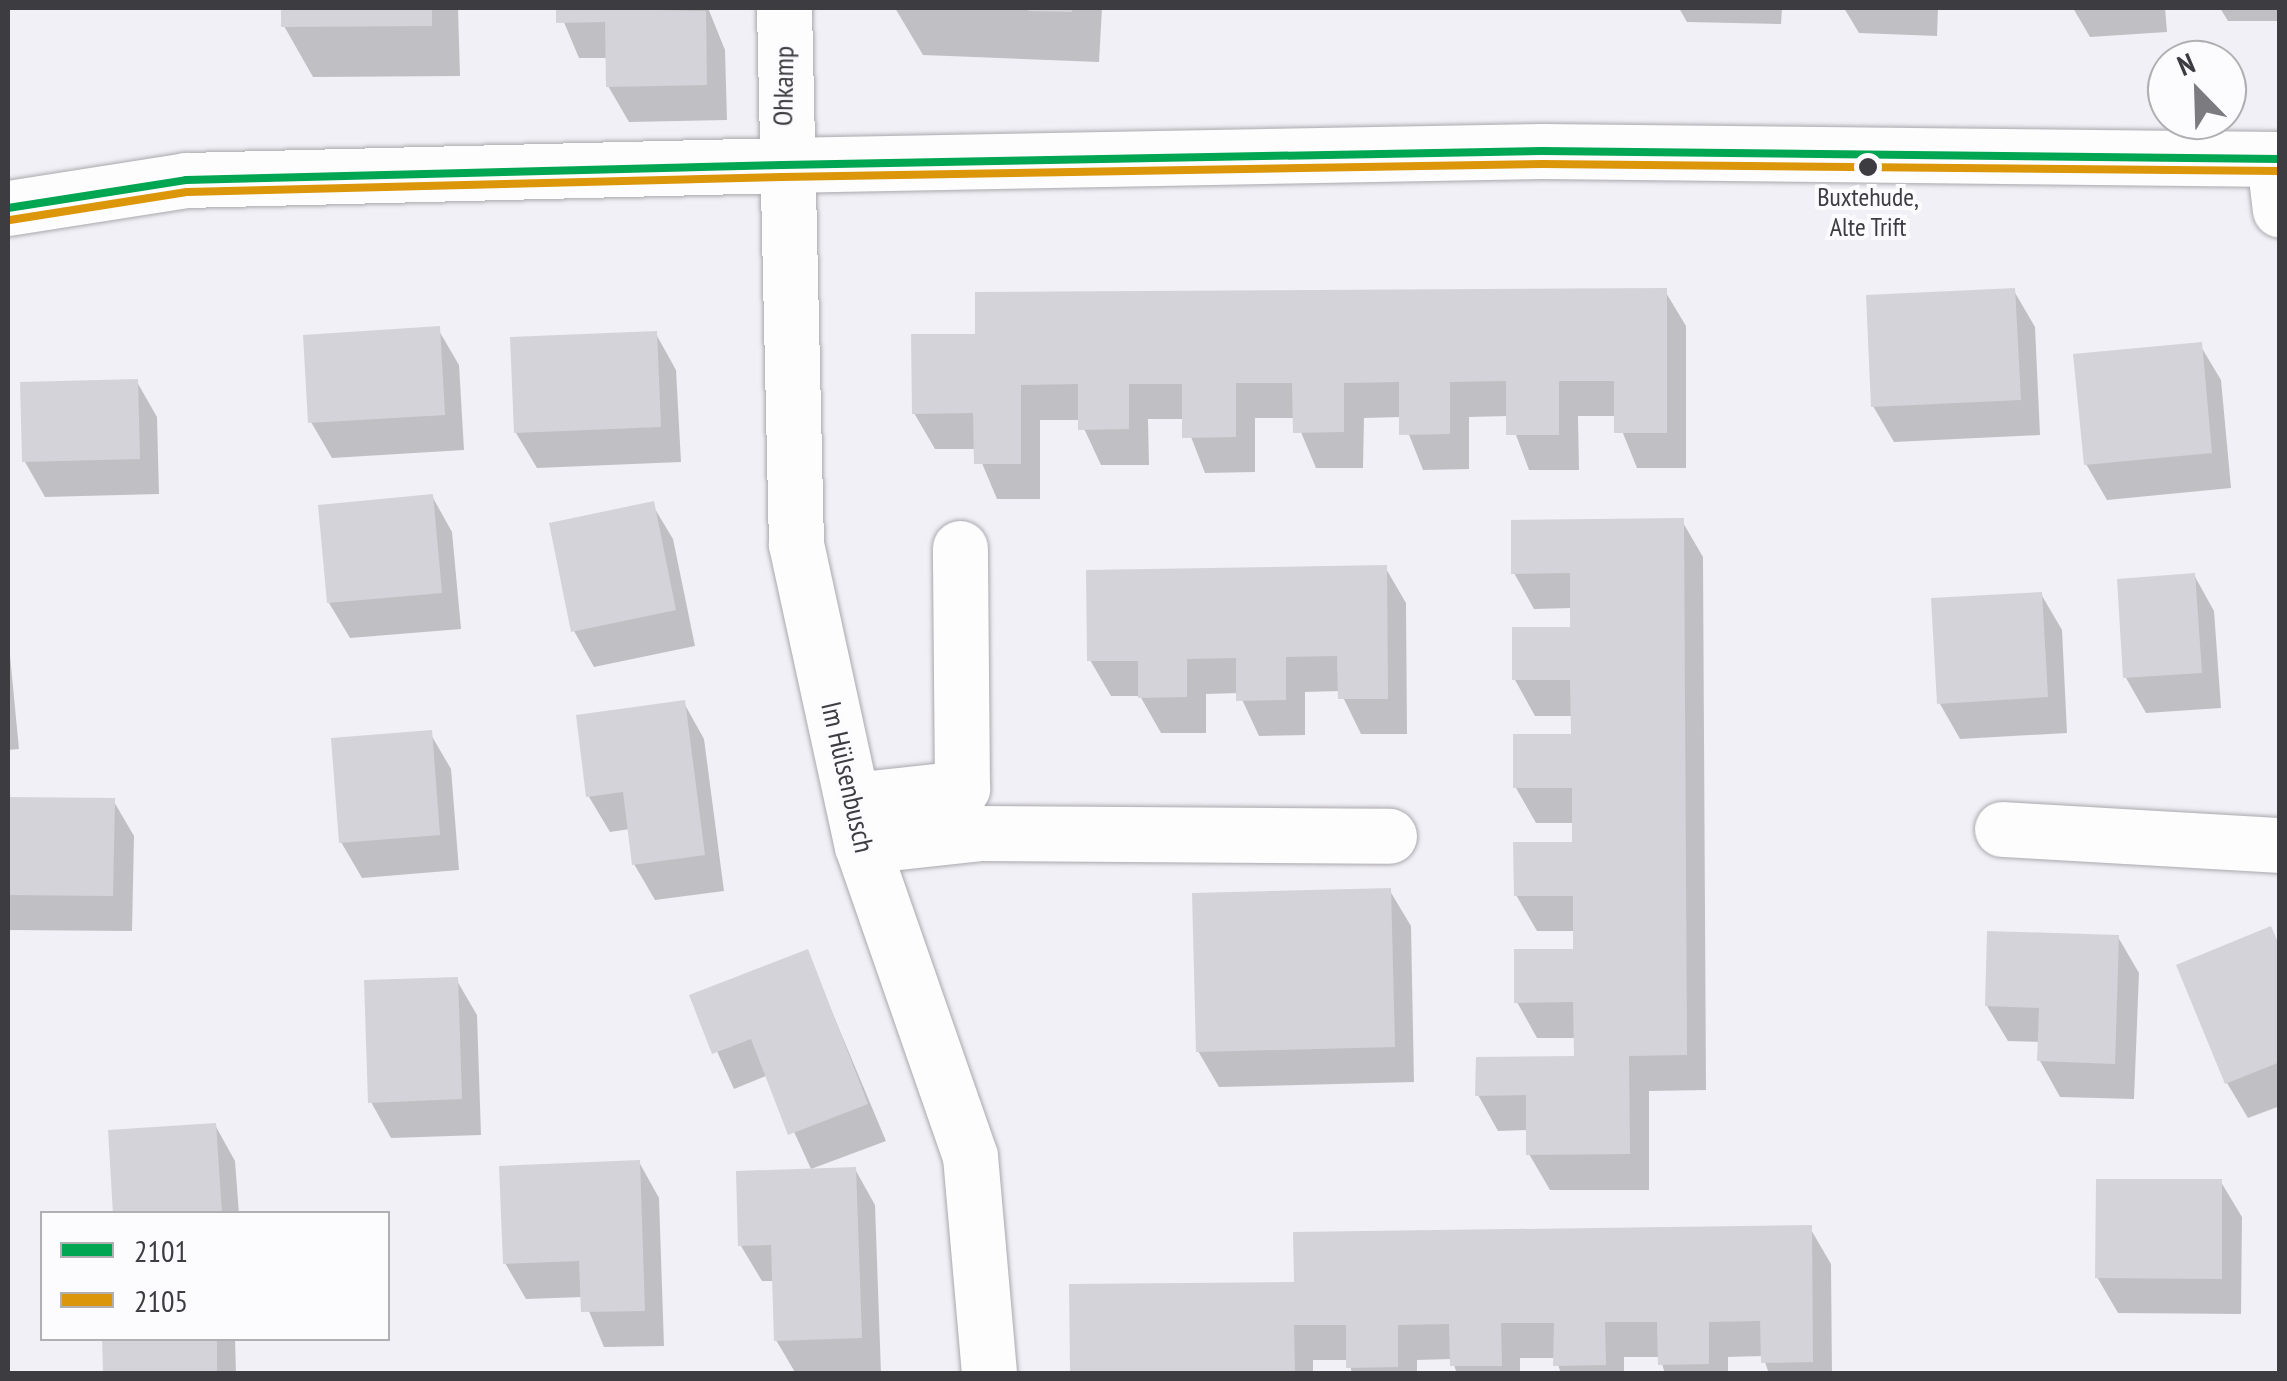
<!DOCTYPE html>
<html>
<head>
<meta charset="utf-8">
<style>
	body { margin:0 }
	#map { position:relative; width:2287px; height:1381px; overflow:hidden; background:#f1f0f6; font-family:"PT Sans Narrow",sans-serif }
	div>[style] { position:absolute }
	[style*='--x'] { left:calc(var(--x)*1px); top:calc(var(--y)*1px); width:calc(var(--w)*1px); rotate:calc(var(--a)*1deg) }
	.shadow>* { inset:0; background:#0003 }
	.building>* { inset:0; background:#d4d3d9 }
	.roads { filter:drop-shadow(0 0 2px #aaa8ad) drop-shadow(0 0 2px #aaa8ad) }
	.minor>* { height:55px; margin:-27.5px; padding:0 27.5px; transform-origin:27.5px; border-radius:27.5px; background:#fdfdfe }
	.bus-1>* { height:8px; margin:-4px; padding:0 4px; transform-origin:4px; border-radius:4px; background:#00a651 }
	.bus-2>* { height:8px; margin:-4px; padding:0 4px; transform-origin:4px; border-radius:4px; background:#db960a }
	.dots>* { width:28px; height:28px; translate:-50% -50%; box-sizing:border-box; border:5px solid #fcfbfe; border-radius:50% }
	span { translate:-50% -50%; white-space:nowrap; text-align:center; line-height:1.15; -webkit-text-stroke:8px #fcfbfe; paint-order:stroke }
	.bus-label { font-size:26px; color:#3d3c41 }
	.street-label { font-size:28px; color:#3d3c41 }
	.frame { position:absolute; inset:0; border:10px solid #3d3c41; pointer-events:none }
	.legend { position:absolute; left:40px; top:1211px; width:350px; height:130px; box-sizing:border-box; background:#fcfbfe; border:2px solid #b0afb2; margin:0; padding:12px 18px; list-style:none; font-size:30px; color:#3d3c41 }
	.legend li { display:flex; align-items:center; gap:20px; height:50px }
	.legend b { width:50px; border:2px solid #b0afb2 }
	.north { position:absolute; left:2147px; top:40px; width:100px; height:100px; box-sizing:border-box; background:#fcfbfe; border:2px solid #b0afb2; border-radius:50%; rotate:337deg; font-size:28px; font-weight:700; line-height:40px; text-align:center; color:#3d3c41 }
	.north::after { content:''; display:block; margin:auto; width:35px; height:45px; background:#7c7b80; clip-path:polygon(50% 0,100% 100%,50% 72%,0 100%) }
</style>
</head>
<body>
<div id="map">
	<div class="shadow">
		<div style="clip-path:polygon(284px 8px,458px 8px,460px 76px,313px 77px,284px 26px)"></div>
		<div style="clip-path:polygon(558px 8px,708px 8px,725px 50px,727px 120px,629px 122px,608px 86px,608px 58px,579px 58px)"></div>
		<div style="clip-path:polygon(895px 8px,1102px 8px,1099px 62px,923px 55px)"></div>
		<div style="clip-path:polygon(1679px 8px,1782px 8px,1781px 24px,1687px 22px)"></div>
		<div style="clip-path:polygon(1844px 8px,1938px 8px,1937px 36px,1859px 33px)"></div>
		<div style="clip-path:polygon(2073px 8px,2165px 8px,2167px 32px,2090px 37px)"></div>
		<div style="clip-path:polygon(2220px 8px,2280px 8px,2280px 21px,2228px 21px)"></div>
		<div style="clip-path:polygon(1665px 291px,1686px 326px,1686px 468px,1637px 468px,1616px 416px,1578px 416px,1579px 470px,1529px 470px,1509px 416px,1469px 417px,1469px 469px,1423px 470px,1402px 417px,1364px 418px,1363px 468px,1316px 468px,1295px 418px,1255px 418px,1255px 472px,1205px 473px,1184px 419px,1148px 419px,1149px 465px,1101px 465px,1080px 420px,1040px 420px,1040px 499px,997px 499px,976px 449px,935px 449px,914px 413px,978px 336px)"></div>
		<div style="clip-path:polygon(2014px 291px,2035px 327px,2040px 435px,1894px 442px,1873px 406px)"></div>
		<div style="clip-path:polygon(438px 329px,459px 365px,464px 450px,332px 458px,311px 422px)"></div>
		<div style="clip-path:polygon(656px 334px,676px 370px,681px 462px,537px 468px,516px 433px)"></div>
		<div style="clip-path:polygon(2200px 345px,2221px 380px,2231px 488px,2107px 500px,2086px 464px)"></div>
		<div style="clip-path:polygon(137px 382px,157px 417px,159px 494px,45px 497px,25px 462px)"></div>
		<div style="clip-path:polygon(432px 496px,452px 532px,461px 629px,350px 638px,329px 603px)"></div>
		<div style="clip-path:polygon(652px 504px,673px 539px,695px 646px,594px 667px,574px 631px)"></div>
		<div style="clip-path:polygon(1682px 521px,1703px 557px,1706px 1090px,1649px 1091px,1649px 1190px,1550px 1190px,1529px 1154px,1529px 1130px,1498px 1131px,1478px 1095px,1576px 1059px,1576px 1038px,1537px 1038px,1517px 1002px,1575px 951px,1575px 931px,1537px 931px,1516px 895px,1575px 844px,1575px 823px,1536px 823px,1516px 788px,1574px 737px,1574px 716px,1535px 716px,1515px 680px,1572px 629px,1572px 608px,1534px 609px,1514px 573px)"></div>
		<div style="clip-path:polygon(1385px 567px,1406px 603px,1407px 734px,1361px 734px,1340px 691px,1305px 692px,1305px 735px,1259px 736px,1239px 693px,1206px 694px,1206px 733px,1161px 733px,1140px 696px,1111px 696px,1090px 660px)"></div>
		<div style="clip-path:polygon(2194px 575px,2214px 611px,2221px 708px,2146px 713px,2126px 678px)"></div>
		<div style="clip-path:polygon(2041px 594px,2062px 630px,2067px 733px,1960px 739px,1940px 704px)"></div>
		<div style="clip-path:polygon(8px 635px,19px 749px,8px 750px)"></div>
		<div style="clip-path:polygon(684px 703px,704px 739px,724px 891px,655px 900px,634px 864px,630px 829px,610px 832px,589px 797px)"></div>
		<div style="clip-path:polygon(430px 733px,451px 769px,459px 870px,362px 878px,341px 842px)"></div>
		<div style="clip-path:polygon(8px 799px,113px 800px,134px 836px,132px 931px,8px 930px)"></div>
		<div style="clip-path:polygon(1390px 891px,1411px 926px,1414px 1082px,1219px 1087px,1198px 1051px)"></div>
		<div style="clip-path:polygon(2118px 937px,2139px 973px,2134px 1099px,2060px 1097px,2040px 1061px,2040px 1042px,2008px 1041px,1987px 1006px)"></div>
		<div style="clip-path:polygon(2280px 946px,2280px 1106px,2248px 1118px,2227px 1083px)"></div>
		<div style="clip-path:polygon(807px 952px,886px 1141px,811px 1169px,768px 1075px,734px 1089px,692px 996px)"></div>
		<div style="clip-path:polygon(456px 979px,477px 1015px,481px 1135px,391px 1138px,371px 1102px)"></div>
		<div style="clip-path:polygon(215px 1125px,235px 1161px,239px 1214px,116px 1214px)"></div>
		<div style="clip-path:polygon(639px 1162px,659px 1198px,664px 1346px,604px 1347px,583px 1297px,526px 1299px,505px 1263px)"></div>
		<div style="clip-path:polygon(855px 1169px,875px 1205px,881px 1373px,796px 1374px,776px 1340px,774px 1281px,762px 1281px,741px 1246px)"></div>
		<div style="clip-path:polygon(2221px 1182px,2242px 1217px,2241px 1314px,2118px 1313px,2097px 1277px)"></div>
		<div style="clip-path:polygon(1810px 1228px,1831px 1264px,1832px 1374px,1769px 1374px,1763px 1356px,1728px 1357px,1728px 1374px,1665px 1374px,1660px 1357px,1624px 1357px,1624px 1374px,1561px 1374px,1556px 1358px,1520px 1358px,1520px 1374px,1457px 1374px,1452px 1359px,1417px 1360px,1417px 1374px,1352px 1374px,1349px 1360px,1313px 1360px,1313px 1374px,1073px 1370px,1296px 1284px)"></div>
		<div style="clip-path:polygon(105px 1338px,235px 1338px,236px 1374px,105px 1374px)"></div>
	</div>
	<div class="building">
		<div style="clip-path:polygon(281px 8px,432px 8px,432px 26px,281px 27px)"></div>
		<div style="clip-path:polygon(556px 8px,706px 11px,707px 85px,606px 87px,605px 22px,556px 23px)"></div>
		<div style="clip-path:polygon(1028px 8px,1072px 8px,1072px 12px,1028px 11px)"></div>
		<div style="clip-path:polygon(1667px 288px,1667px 433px,1614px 433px,1614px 381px,1559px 381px,1559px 435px,1506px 435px,1506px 381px,1450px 382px,1450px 434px,1399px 435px,1399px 382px,1344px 383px,1344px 432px,1293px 433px,1292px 383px,1236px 383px,1236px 437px,1182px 438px,1182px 384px,1129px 384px,1129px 429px,1078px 430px,1078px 384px,1021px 385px,1021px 464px,974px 464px,973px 413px,912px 414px,911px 334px,975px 334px,975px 292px)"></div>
		<div style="clip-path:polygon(2015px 288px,2021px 400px,1871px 407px,1866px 295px)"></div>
		<div style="clip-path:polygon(440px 326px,445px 415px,308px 423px,303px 335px)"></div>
		<div style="clip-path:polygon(657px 331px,661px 427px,514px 433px,510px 337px)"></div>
		<div style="clip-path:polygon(2202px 342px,2212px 453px,2084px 465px,2073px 354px)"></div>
		<div style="clip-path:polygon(138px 379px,140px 459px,22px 462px,20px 382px)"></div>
		<div style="clip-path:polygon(433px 494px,442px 593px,327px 603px,318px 505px)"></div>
		<div style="clip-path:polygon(654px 501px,676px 610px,571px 632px,549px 523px)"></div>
		<div style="clip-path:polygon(1684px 518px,1687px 1055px,1629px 1056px,1630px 1154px,1526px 1155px,1526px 1095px,1475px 1096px,1476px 1057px,1574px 1056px,1573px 1002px,1514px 1003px,1514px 949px,1573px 949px,1573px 896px,1514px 896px,1513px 842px,1572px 842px,1572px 788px,1513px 788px,1513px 734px,1571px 734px,1570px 680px,1512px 680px,1512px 627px,1570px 627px,1570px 573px,1511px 574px,1511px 520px)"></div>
		<div style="clip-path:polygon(1387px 565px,1388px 699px,1338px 699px,1337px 656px,1286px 657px,1286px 700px,1236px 701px,1236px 658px,1187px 659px,1187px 697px,1138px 698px,1138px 661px,1087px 661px,1086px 570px)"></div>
		<div style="clip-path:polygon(2195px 573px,2202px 673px,2123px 678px,2117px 579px)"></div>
		<div style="clip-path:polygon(2042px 592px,2048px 697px,1937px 704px,1931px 598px)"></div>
		<div style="clip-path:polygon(685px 700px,705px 855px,632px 865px,623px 792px,586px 797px,576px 715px)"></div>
		<div style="clip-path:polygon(432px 730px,440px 835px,339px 843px,331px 738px)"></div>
		<div style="clip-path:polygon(8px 797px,115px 798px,113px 896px,8px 895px)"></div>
		<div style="clip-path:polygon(1391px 888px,1395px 1047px,1196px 1052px,1192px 893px)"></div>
		<div style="clip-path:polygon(2271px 926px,2280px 947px,2280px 1062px,2225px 1084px,2176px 965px)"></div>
		<div style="clip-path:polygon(1987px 931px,2119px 935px,2115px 1064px,2037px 1061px,2039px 1008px,1985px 1006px)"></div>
		<div style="clip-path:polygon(808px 949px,868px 1104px,788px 1135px,751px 1039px,712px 1054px,689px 995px)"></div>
		<div style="clip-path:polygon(458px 977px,462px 1099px,368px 1103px,364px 980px)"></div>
		<div style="clip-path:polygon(216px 1123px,222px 1214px,113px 1214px,108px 1130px)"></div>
		<div style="clip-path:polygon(640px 1160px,645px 1311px,581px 1312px,579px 1261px,503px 1264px,499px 1166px)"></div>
		<div style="clip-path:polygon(856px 1167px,862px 1338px,774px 1341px,771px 1245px,738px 1246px,736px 1171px)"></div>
		<div style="clip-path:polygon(2096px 1179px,2222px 1179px,2222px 1279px,2095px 1278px)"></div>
		<div style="clip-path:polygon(1812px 1225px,1813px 1362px,1761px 1363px,1760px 1321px,1709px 1322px,1709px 1364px,1658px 1365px,1657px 1322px,1605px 1322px,1606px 1365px,1553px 1366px,1554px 1323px,1501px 1323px,1502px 1366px,1450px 1366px,1449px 1324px,1398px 1325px,1398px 1367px,1346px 1368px,1346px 1325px,1294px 1325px,1295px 1374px,1070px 1371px,1069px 1284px,1294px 1282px,1293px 1232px)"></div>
		<div style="clip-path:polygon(102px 1338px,217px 1338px,217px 1374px,103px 1374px)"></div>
	</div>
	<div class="roads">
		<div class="minor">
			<div style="--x:784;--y:8;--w:536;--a:88.72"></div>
			<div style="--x:796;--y:544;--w:309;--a:77.7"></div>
			<div style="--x:862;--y:846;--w:328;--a:70.8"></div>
			<div style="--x:970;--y:1156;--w:219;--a:85"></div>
			<div style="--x:2274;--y:160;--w:50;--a:83.2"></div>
			<div style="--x:8;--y:208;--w:180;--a:-8.9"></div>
			<div style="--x:186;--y:180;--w:596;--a:-1.44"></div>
			<div style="--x:782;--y:165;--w:760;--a:-1.06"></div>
			<div style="--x:1542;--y:151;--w:738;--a:0.62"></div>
			<div style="--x:852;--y:800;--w:111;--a:-6.2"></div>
			<div style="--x:962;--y:788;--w:240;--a:-90.5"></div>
			<div style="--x:2002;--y:829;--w:278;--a:3.3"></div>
			<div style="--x:862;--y:846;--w:118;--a:-6.3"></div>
			<div style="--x:979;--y:833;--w:410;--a:0.4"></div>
		</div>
	</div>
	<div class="bus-1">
		<div style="--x:8;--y:208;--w:180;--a:-8.9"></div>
		<div style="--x:186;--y:180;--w:596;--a:-1.44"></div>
		<div style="--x:782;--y:165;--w:760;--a:-1.06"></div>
		<div style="--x:1542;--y:151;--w:738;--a:0.62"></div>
	</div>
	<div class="bus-2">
		<div style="--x:10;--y:220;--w:179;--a:-9"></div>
		<div style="--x:187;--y:192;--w:595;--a:-1.44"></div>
		<div style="--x:782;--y:177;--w:760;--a:-0.98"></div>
		<div style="--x:1542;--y:164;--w:738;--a:0.54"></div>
	</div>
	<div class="dots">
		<div style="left:1868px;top:167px;background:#3d3c41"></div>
	</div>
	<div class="bus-label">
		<span style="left:1868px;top:212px">Buxtehude,<br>Alte Trift</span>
	</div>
	<div class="street-label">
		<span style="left:783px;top:86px;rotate:-89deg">Ohkamp</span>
		<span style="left:848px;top:777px;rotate:77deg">Im Hülsenbusch</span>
	</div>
	<div class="frame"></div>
	<ul class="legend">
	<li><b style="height:12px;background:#00a651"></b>2101</li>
	<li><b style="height:12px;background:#db960a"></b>2105</li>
	</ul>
	<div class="north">N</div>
</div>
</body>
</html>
